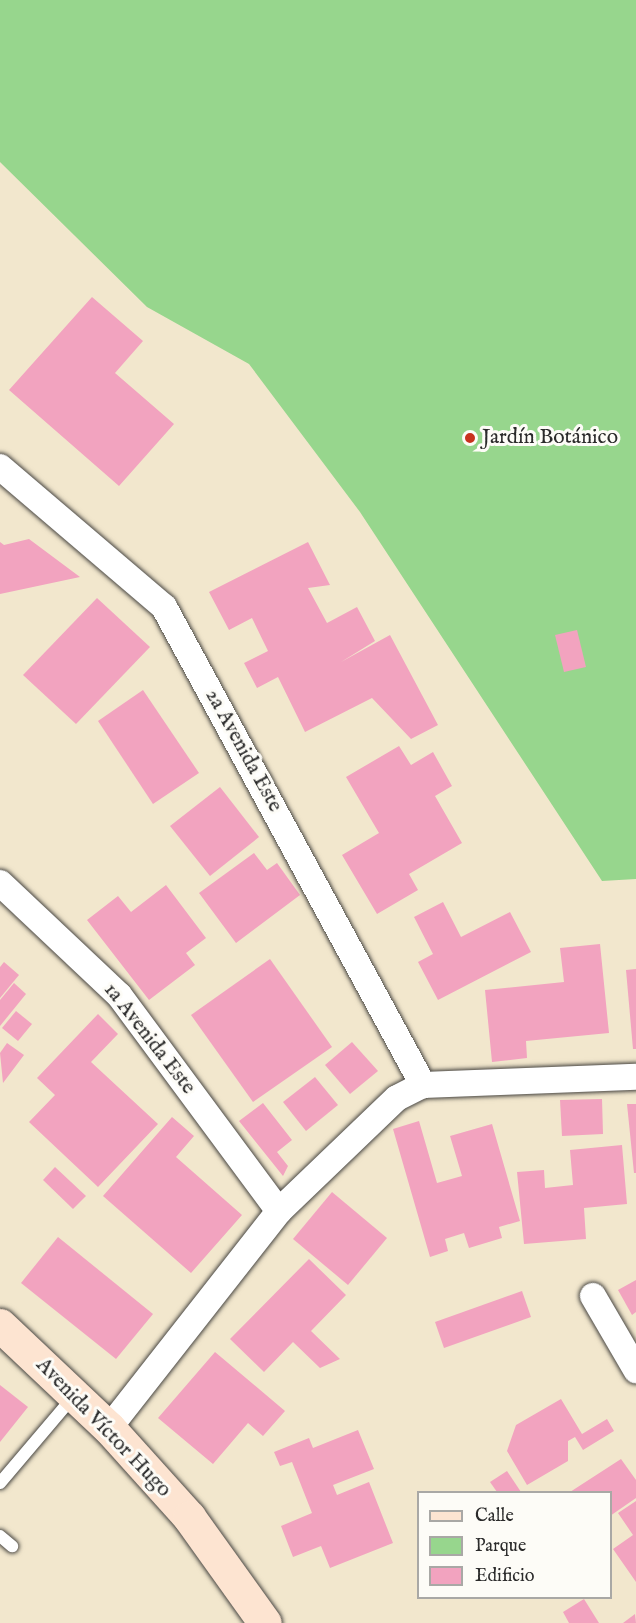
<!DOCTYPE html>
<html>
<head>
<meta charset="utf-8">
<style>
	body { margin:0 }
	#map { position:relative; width:636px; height:1623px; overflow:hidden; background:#f2e7cd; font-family:"IM FELL English",serif }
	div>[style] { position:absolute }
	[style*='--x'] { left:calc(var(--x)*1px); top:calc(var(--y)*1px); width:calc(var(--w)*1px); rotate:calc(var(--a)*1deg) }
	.green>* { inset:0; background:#97d68d }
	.building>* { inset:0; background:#f2a3bf }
	.roads { filter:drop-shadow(0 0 2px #494743) drop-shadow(0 0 2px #494743) }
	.lane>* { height:12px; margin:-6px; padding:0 6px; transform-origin:6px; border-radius:6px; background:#fff }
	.street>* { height:26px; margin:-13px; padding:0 13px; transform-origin:13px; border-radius:13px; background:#fff }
	.secondary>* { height:33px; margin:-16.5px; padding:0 16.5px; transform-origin:16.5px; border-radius:16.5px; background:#fde4d1 }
	.dots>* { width:16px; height:16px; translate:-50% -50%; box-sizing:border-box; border:3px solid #fdfcf7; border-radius:50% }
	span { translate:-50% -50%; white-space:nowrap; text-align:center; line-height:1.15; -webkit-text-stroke:6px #fdfcf7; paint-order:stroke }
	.poi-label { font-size:21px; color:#2b2b2b }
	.left { translate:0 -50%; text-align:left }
	.street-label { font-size:21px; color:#2b2b2b }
	.legend { position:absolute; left:417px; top:1491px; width:195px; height:108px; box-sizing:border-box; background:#fdfcf7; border:2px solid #a9a8a5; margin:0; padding:8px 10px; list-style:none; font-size:18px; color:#2b2b2b }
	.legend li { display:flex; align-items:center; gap:12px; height:30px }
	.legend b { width:30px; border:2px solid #a9a8a5 }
</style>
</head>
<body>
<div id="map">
	<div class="green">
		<div style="clip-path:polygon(0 0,636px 0,636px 879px,602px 881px,360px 512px,249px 364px,147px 307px,0 162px)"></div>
	</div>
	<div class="building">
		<div style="clip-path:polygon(92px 297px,143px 341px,115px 373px,174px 424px,119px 486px,9px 390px)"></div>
		<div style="clip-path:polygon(29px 539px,80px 577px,0 594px,0 542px,4px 545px)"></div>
		<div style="clip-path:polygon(308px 542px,330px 585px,308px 588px,327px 623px,357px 607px,375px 641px,341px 662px,390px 635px,438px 725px,411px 739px,372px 698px,305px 732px,278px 677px,257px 688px,244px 663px,268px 651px,252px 618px,229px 630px,209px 592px)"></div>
		<div style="clip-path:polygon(97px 598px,150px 647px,76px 724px,23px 675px)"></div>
		<div style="clip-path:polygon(577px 630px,586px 667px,564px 672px,555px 635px)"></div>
		<div style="clip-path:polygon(143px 690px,199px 773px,153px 804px,98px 721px)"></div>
		<div style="clip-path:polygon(399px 746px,411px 765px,433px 752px,452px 786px,435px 796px,462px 843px,409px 874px,418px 890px,377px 914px,342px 855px,379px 833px,346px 777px)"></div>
		<div style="clip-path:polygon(220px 787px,259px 837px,210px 876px,170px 826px)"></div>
		<div style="clip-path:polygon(254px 853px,267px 870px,277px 863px,300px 895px,236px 943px,199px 893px)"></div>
		<div style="clip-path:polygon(166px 885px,206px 938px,186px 953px,195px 965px,149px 1000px,87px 920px,118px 896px,131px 912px)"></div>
		<div style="clip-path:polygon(443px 902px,461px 937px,510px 912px,531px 952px,438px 1000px,418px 962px,433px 954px,414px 917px)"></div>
		<div style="clip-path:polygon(600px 944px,609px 1033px,526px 1041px,527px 1058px,492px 1062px,485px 990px,564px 982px,560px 948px)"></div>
		<div style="clip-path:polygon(270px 959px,332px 1047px,253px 1102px,191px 1015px)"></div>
		<div style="clip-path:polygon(4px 962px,19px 975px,0 998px,0 967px)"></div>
		<div style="clip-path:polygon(636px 969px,636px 1049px,633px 1049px,626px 970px)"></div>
		<div style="clip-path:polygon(14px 983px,26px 994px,0 1026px,0 1000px)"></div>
		<div style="clip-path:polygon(16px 1011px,32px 1024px,18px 1041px,2px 1028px)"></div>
		<div style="clip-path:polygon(98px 1014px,118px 1034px,91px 1062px,158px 1124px,98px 1187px,29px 1122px,55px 1095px,37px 1078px)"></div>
		<div style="clip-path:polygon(352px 1042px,378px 1071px,350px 1094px,325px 1065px)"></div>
		<div style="clip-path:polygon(7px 1043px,24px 1055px,3px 1083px,0 1053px)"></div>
		<div style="clip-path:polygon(315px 1077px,338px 1105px,306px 1131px,283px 1102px)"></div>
		<div style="clip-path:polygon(602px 1099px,603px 1134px,562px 1136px,560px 1100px)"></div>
		<div style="clip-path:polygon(263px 1103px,292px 1140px,277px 1152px,288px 1166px,283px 1176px,239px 1121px)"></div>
		<div style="clip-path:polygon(627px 1104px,636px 1104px,636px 1173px,634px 1173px)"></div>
		<div style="clip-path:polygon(172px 1117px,194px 1136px,176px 1157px,242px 1215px,191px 1273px,103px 1196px)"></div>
		<div style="clip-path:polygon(419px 1121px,437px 1183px,462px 1176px,450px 1136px,492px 1124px,520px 1221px,499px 1227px,502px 1238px,469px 1248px,464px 1233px,445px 1239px,448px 1251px,430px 1257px,393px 1129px)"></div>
		<div style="clip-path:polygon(622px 1145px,627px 1204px,584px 1208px,586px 1239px,524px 1244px,517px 1172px,544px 1170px,545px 1188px,573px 1185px,570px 1150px)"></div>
		<div style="clip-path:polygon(55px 1167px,86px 1196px,73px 1209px,43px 1180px)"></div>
		<div style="clip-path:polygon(332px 1192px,387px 1238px,348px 1285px,293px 1239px)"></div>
		<div style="clip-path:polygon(58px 1237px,153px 1314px,116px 1359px,21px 1283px)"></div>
		<div style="clip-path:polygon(309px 1259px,346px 1295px,311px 1331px,340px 1359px,320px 1368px,293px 1342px,264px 1372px,230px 1339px)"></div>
		<div style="clip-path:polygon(636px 1280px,636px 1312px,632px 1315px,618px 1290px)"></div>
		<div style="clip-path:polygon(522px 1291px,531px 1317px,444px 1348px,435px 1322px)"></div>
		<div style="clip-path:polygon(215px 1352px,285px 1411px,263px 1436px,248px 1423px,213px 1464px,158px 1418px)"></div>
		<div style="clip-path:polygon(0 1385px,28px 1407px,0 1442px)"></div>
		<div style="clip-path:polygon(561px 1399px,582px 1434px,607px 1419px,614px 1431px,583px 1450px,575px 1437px,568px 1441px,568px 1461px,527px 1485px,507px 1451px,516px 1425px)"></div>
		<div style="clip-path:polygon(358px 1430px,374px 1469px,333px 1485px,337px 1495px,369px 1482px,393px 1543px,330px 1568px,321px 1546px,293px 1557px,281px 1526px,312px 1513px,292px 1462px,280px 1466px,274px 1452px,309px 1438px,313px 1448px)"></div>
		<div style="clip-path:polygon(621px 1459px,636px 1480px,636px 1498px,610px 1516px,610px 1492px,570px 1492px)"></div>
		<div style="clip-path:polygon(507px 1471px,521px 1492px,497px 1492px,490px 1482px)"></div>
		<div style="clip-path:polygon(636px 1501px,636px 1582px,613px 1549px,633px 1535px,618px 1513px)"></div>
		<div style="clip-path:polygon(584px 1599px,599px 1623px,569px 1623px,563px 1612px)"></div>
		<div style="clip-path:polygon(635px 1614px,636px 1623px,623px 1623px)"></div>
	</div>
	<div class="roads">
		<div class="lane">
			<div style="--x:0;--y:1483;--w:113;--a:-49.7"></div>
			<div style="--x:0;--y:1536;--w:16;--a:40"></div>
		</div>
		<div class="street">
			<div style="--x:0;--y:467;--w:216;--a:40.5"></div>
			<div style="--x:164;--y:607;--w:544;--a:61.55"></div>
			<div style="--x:0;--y:883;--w:163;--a:43.3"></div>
			<div style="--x:119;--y:995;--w:269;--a:53.5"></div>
			<div style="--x:593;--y:1296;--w:86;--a:59.8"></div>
			<div style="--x:109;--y:1428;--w:276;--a:-51.9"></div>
			<div style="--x:279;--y:1211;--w:163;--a:-43.8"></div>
			<div style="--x:397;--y:1098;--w:29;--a:-27"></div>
			<div style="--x:423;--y:1085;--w:213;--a:-2.2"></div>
		</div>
		<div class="secondary">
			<div style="--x:0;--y:1325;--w:150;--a:43.4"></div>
			<div style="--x:109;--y:1428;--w:120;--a:48"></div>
			<div style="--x:189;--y:1517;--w:130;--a:54.4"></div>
		</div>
	</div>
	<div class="dots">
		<div style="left:470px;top:438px;background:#c8321e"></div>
	</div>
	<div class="poi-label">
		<span class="left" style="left:482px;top:438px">Jardín Botánico</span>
	</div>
	<div class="street-label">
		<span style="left:243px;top:751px;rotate:61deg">2a Avenida Este</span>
		<span style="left:149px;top:1039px;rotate:52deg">1a Avenida Este</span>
		<span style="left:103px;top:1428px;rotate:46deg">Avenida Víctor Hugo</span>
	</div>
	<ul class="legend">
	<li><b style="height:8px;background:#fde4d1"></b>Calle</li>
	<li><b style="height:16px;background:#97d68d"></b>Parque</li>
	<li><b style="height:16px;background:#f2a3bf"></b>Edificio</li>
	</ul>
</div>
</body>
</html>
